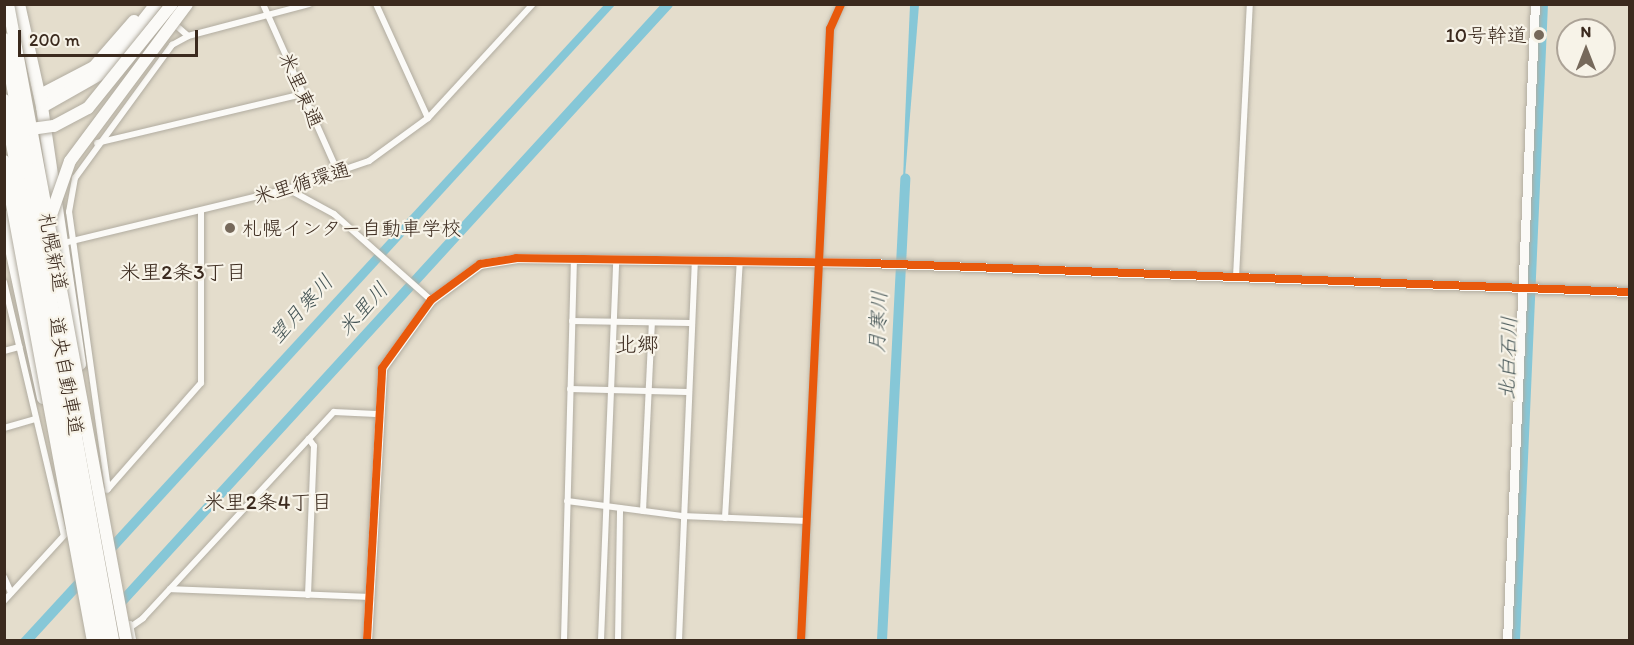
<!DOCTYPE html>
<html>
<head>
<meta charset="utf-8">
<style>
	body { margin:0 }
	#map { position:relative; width:1634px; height:645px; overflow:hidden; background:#e4ddcc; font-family:Itim,"Klee One",sans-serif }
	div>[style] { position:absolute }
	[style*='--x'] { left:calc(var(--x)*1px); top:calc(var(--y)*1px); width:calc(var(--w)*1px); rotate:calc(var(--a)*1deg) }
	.water>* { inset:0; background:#86c7d7 }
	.river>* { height:10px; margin:-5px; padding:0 5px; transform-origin:5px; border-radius:5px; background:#86c7d7 }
	.roads { filter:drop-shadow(0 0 2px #b1aca0) drop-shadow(0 0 2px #b1aca0) }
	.street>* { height:6px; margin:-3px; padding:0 3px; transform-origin:3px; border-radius:3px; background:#fbfaf7 }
	.secondary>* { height:9px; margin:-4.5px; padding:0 4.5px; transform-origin:4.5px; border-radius:4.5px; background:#fbfaf7 }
	.highway>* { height:12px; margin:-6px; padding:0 6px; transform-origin:6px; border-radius:6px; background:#fbfaf7 }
	.bridges { filter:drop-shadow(0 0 2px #b1aca0) drop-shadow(0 0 2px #b1aca0) }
	.highway-bridge>* { height:12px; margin:-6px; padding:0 6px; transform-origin:6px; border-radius:6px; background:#fbfaf7 }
	.cycleway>* { height:8px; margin:-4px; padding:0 4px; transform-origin:4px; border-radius:4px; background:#e8590c }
	.dots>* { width:16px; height:16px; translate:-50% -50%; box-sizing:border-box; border:3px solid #f7f3e8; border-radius:50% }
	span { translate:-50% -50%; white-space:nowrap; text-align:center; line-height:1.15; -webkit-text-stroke:4.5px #f7f3e8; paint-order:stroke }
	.poi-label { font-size:20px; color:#3b2a1e }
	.right { translate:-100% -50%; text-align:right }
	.left { translate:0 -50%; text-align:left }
	.street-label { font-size:20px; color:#3b2a1e }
	.neighbourhood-label { font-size:21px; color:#3b2a1e }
	.water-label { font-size:21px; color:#465657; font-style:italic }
	.quarter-label { font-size:22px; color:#3b2a1e }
	.frame { position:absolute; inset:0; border:6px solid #3b2a1e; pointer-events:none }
	.north { position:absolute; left:1556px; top:18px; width:60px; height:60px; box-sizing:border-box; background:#f7f3e8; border:2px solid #aca397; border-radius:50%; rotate:0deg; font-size:16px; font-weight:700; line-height:24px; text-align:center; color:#3b2a1e }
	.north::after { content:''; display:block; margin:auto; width:21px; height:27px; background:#76695b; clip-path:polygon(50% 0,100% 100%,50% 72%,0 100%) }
	.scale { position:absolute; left:18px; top:30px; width:180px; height:27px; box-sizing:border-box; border:3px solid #3b2a1e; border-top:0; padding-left:8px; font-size:18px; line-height:21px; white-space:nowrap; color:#3b2a1e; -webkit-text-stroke:4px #f7f3e8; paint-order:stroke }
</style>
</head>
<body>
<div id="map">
	<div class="water">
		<div style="clip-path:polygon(604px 5px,615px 5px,34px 640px,20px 640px)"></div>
		<div style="clip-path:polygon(910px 5px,919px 5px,902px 214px,905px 120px)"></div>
	</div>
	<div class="river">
		<div style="--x:115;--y:609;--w:820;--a:-47.57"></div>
		<div style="--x:882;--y:640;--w:462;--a:-87.1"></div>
		<div style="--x:1515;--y:640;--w:637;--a:-87.48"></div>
	</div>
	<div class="roads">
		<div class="street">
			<div style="--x:263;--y:4;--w:187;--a:66"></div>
			<div style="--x:376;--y:4;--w:125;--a:65.5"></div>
			<div style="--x:172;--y:22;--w:21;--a:41"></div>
			<div style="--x:97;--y:143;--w:212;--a:-13.4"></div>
			<div style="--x:288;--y:189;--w:52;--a:28.5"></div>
			<div style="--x:334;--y:214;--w:130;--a:41.6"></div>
			<div style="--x:60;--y:244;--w:234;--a:-13.6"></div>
			<div style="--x:287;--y:189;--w:87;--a:-18.9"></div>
			<div style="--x:369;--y:161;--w:73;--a:-36.1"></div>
			<div style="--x:428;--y:118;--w:155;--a:-47.4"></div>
			<div style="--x:1236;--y:277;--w:273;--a:-87.1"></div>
			<div style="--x:4;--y:282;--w:260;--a:76.7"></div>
			<div style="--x:572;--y:321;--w:118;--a:1"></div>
			<div style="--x:4;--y:351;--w:16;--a:-15"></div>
			<div style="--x:570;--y:389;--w:117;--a:1.5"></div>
			<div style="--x:4;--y:428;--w:33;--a:-16"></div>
			<div style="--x:108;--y:489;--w:280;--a:-98"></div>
			<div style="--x:69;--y:212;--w:35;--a:-80"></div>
			<div style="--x:75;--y:178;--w:165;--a:-53.9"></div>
			<div style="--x:172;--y:45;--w:18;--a:-29"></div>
			<div style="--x:188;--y:36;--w:125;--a:-14.8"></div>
			<div style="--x:107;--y:490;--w:142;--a:-48.7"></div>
			<div style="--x:201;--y:383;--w:172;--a:-90"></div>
			<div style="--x:567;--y:501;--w:116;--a:7.4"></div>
			<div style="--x:682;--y:516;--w:125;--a:2.3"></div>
			<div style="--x:643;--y:511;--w:188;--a:-87.3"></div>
			<div style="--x:725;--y:518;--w:257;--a:-86.7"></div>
			<div style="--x:4;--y:577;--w:17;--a:66"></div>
			<div style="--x:170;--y:589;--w:198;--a:2.3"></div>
			<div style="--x:308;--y:595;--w:149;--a:-87.7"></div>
			<div style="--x:314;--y:446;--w:9;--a:-126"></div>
			<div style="--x:4;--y:601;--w:99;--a:-47.5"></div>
			<div style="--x:130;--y:624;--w:16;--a:79"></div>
			<div style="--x:112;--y:640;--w:38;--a:-35"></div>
			<div style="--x:143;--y:618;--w:281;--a:-47.2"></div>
			<div style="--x:334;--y:412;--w:42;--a:2.7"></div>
			<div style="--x:564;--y:640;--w:381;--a:-88.5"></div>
			<div style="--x:601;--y:640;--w:381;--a:-87.7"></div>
			<div style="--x:618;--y:640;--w:132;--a:-89.1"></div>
			<div style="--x:679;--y:640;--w:379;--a:-87.6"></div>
			<div style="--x:801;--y:640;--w:612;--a:-87.28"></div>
			<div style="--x:830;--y:29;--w:27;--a:-66"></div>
		</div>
		<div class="secondary">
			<div style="--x:367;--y:640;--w:272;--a:-86.8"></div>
			<div style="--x:382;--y:368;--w:84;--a:-54.2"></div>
			<div style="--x:431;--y:300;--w:61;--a:-36.3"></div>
			<div style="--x:480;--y:264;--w:36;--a:-9"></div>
			<div style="--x:516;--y:258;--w:352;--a:0.8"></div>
			<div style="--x:868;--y:263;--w:763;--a:2.18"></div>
			<div style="--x:1507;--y:640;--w:637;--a:-87.48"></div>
		</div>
		<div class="highway">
			<div style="--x:19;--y:4;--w:106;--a:77.4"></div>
			<div style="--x:42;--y:107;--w:260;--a:81.6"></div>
			<div style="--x:40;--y:95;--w:61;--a:-27.4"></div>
			<div style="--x:94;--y:67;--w:61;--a:-49"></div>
			<div style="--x:42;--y:107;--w:69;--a:-29.5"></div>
			<div style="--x:102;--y:73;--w:88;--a:-52"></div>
			<div style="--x:4;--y:216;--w:186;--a:77.9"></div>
		</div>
	</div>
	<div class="bridges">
		<div class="highway-bridge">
			<div style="--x:8;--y:4;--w:647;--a:79.49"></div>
			<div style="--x:4;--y:39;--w:611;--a:79.72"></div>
			<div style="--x:4;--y:100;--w:549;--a:79.71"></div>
			<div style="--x:24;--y:130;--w:30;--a:-8"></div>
			<div style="--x:54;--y:126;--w:38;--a:-28"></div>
			<div style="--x:88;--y:108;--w:134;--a:-51.1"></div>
			<div style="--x:4;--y:161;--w:487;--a:79.5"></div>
			<div style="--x:50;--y:218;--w:60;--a:-70.7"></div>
			<div style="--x:70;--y:161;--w:196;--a:-53.3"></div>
		</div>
	</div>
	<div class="cycleway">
		<div style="--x:367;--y:640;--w:272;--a:-86.8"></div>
		<div style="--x:382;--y:368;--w:84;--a:-54.2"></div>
		<div style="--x:431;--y:300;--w:61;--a:-36.3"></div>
		<div style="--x:480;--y:264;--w:36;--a:-9"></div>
		<div style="--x:516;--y:258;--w:352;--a:0.8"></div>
		<div style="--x:868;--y:263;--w:763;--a:2.18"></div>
		<div style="--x:801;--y:640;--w:612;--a:-87.28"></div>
		<div style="--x:830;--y:29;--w:27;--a:-66"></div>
	</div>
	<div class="dots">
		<div style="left:1539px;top:35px;background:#76695b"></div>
		<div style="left:230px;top:228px;background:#76695b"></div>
	</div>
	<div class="poi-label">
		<span class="right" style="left:1527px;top:35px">10号幹道</span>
		<span class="left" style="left:242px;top:228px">札幌インター自動車学校</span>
	</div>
	<div class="street-label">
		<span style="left:301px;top:90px;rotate:66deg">米里東通</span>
		<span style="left:302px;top:183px;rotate:-17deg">米里循環通</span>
		<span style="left:53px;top:252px;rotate:79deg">札幌新道</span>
		<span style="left:66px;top:376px;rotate:80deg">道央自動車道</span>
	</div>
	<div class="neighbourhood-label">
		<span style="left:183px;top:272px">米里2条3丁目</span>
		<span style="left:268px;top:502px">米里2条4丁目</span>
	</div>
	<div class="water-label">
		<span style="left:301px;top:309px;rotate:-48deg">望月寒川</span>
		<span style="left:363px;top:309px;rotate:-48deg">米里川</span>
		<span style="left:878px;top:322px;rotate:-87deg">月寒川</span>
		<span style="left:1508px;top:358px;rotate:-88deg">北白石川</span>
	</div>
	<div class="quarter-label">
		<span style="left:637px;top:345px">北郷</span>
	</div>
	<div class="frame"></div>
	<div class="north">N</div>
	<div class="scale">200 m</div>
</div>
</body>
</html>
